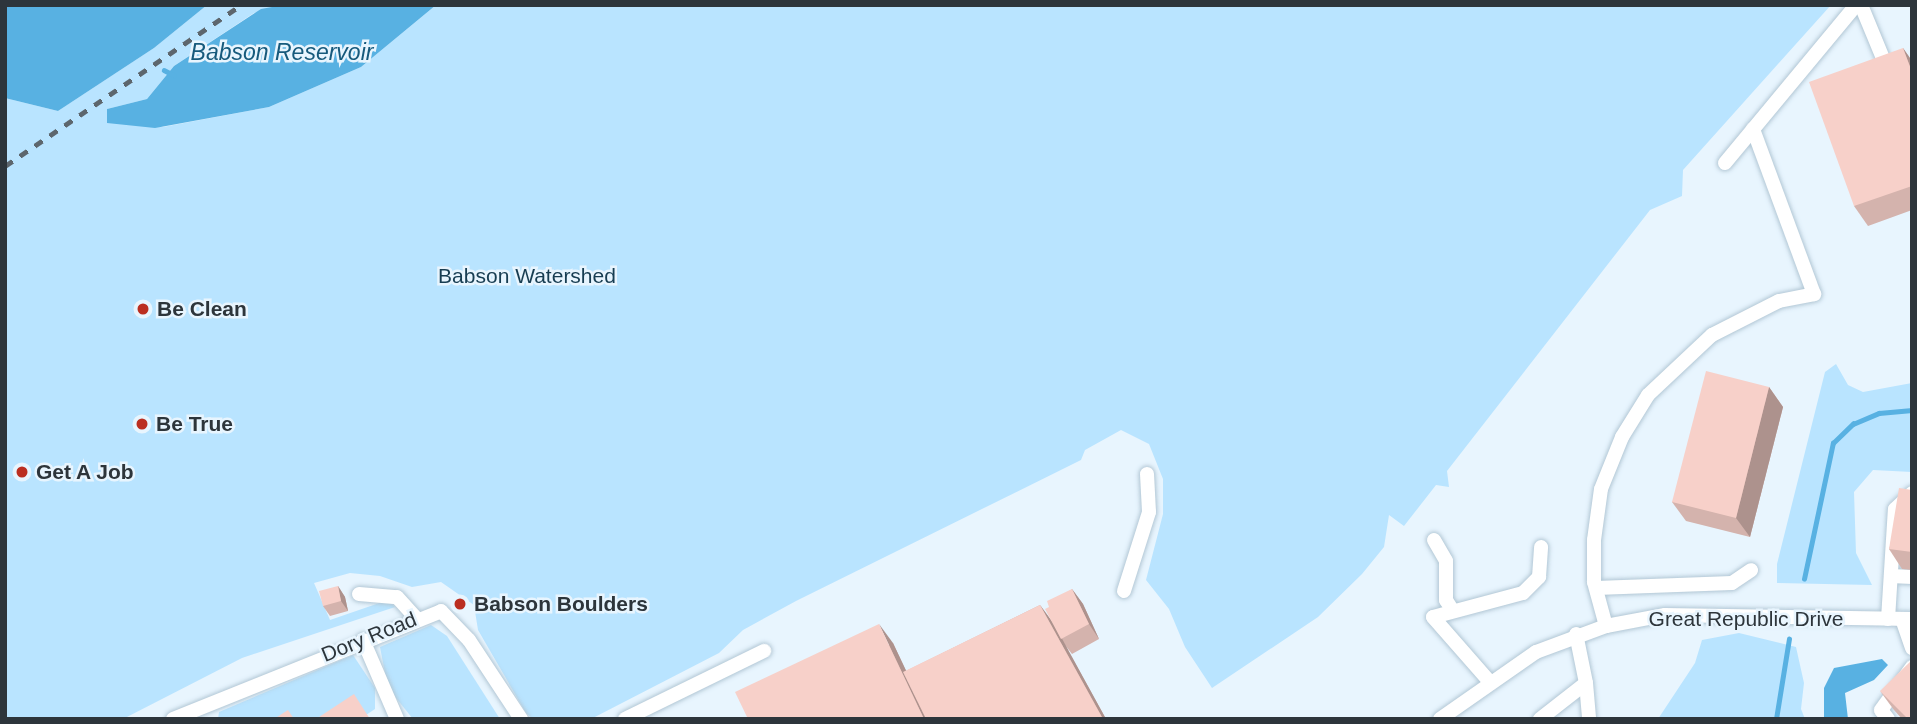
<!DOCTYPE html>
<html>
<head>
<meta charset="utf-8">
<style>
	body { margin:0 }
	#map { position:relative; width:1917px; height:724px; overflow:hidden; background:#e8f5fe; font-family:Arial,sans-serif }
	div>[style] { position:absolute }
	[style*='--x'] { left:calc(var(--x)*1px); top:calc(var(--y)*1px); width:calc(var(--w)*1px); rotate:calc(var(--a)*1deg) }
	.green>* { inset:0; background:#b9e4ff }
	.water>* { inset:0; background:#58b1e2 }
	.stream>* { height:4.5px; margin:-2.25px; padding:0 2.25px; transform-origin:2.25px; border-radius:2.25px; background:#58b1e2 }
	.roads { filter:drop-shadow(0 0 2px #b2c7d5) drop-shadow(0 0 2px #b2c7d5) }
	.minor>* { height:14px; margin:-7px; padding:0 7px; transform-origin:7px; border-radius:7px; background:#fff }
	.rail>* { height:4.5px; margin-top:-2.25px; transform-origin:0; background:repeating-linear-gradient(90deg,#5d666d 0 9px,transparent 0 18px) }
	.wall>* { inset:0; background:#d4b3ad }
	.shaded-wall>* { inset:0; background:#ad928d }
	.building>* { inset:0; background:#f7d0c9 }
	.dots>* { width:19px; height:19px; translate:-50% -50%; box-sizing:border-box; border:4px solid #e8f5fe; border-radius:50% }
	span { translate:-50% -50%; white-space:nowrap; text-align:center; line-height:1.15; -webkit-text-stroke:5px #e8f5fe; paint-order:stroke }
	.park-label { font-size:21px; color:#173d52 }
	.poi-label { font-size:21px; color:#2d353b; font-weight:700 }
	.left { translate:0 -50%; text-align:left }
	.street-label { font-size:21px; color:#2d353b }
	.water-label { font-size:23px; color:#175a7c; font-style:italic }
	.frame { position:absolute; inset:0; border:7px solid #2d353b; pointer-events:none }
</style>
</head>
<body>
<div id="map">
	<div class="green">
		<div style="clip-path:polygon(207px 5px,283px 5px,254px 13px,174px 66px,147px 99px,107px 109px,163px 127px,269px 107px,361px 67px,436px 5px,1831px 5px,1683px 170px,1682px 196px,1650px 210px,1447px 471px,1449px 487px,1436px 485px,1404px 526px,1389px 515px,1384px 547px,1362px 574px,1318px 617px,1212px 688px,1185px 647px,1169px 609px,1146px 580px,1163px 514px,1163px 479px,1149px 444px,1121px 430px,1085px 450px,1081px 460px,796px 601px,743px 630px,719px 653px,591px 719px,533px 719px,526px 713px,478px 630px,474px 605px,441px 582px,412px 587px,380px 576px,350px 573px,314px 583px,330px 620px,388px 600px,395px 607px,242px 658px,123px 719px,5px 719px,5px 98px,58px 111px,154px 48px)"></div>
		<div style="clip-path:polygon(1836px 364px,1848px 385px,1863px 392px,1912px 383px,1912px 472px,1873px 470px,1854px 492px,1856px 553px,1872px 585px,1777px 583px,1777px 564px,1825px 372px)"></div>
		<div style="clip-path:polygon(431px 625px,447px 636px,500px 719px,413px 719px,388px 688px,380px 647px)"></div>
		<div style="clip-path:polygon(1739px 633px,1796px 647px,1804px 683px,1801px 709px,1805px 719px,1658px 719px,1695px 663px,1702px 640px)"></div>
		<div style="clip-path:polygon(353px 655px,375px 688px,375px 709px,360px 719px,218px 719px,219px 712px)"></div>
	</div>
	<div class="water">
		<div style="clip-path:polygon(5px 5px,207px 5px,154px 48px,58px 111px,5px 98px)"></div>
		<div style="clip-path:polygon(283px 5px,436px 5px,361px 67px,269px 107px,155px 128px,107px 123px,107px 109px,147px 99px,174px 66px,261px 9px)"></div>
		<div style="clip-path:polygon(1882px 659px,1888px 665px,1874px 680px,1845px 693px,1848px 719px,1824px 719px,1824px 688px,1834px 668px)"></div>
	</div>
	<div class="stream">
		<div style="--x:164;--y:70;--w:11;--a:27"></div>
		<div style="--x:1804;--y:579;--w:139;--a:-78"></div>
		<div style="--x:1833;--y:443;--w:28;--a:-44"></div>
		<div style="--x:1853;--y:424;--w:28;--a:-23"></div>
		<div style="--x:1879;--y:413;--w:33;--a:-5"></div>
		<div style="--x:1776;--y:719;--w:81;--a:-80.8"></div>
	</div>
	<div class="roads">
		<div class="minor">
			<div style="--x:1861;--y:5;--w:74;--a:67.6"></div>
			<div style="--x:1725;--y:163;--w:205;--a:-50.3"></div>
			<div style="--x:1434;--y:540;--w:24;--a:60"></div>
			<div style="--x:1446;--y:561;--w:39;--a:90"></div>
			<div style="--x:1446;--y:600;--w:9;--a:58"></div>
			<div style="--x:1891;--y:576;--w:21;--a:3"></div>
			<div style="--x:1596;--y:588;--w:136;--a:-2.1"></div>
			<div style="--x:1732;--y:583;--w:23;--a:-34"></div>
			<div style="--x:1124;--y:591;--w:83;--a:-72.4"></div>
			<div style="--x:1149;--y:512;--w:38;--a:-93"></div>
			<div style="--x:359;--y:594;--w:38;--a:5"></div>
			<div style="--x:397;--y:597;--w:28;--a:48"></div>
			<div style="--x:1888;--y:619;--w:110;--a:-86.4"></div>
			<div style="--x:1895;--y:509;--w:23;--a:-43"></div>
			<div style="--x:1902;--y:619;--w:31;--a:71"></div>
			<div style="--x:1606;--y:626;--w:46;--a:-105.3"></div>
			<div style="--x:1594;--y:582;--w:42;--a:-90"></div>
			<div style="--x:1594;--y:540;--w:51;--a:-82.2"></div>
			<div style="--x:1601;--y:489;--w:56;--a:-68"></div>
			<div style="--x:1622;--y:437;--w:49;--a:-58.2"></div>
			<div style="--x:1648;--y:395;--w:88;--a:-43.2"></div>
			<div style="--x:1712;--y:335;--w:75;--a:-26.9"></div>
			<div style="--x:1779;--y:301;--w:36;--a:-11"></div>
			<div style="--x:1814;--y:294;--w:176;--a:-110.3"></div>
			<div style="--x:363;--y:640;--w:86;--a:66.7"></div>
			<div style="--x:1489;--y:681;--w:85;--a:-131.2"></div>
			<div style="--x:1433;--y:617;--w:93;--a:-14.9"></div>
			<div style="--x:1523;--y:593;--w:23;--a:-45"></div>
			<div style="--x:1539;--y:577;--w:30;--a:-86"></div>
			<div style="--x:1586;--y:683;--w:36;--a:85"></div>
			<div style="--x:173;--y:719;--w:289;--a:-21.9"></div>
			<div style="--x:441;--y:611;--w:40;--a:46"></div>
			<div style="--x:469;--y:640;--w:95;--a:56.6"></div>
			<div style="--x:625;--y:719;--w:155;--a:-26.1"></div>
			<div style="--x:1440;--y:719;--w:117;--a:-34.9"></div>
			<div style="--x:1536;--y:652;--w:75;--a:-20.4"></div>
			<div style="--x:1606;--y:626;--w:60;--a:-10.6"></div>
			<div style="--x:1665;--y:615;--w:247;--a:0.9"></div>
			<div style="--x:1540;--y:719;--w:58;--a:-38"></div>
			<div style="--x:1586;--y:683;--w:50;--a:-101.5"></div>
			<div style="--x:1888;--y:719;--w:11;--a:-128"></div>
			<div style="--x:1881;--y:710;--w:53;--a:-54.2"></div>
		</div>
	</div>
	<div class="rail">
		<div style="--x:5;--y:166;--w:286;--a:-34.3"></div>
	</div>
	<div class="wall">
		<div style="clip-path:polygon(1903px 48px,1912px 61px,1912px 210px,1868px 226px,1854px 206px)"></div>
		<div style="clip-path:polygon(1769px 387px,1783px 407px,1750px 537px,1686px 521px,1672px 502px)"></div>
		<div style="clip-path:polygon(1912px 490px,1912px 570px,1902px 569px,1889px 549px)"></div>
		<div style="clip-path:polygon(338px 586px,345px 597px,348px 611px,330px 616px,323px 606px)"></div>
		<div style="clip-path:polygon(1072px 589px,1083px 604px,1099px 639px,1072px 654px,1065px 645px,1106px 719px,748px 719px,893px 643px,906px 671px,1040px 605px,1053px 623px,1049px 607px)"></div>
		<div style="clip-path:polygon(1880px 691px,1912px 719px,1902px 719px,1894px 710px)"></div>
	</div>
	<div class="shaded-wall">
		<div style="clip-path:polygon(1903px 48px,1912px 61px,1912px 72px)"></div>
		<div style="clip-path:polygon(1769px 387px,1783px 407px,1750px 537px,1736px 518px)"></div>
		<div style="clip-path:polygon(338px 586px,345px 597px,348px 611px,341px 601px)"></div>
		<div style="clip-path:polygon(1072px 589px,1083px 604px,1099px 639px,1089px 624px)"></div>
		<div style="clip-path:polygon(1040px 605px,1054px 624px,1106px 719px,1103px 719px)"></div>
		<div style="clip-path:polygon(879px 624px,893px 643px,929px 719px,924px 719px)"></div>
	</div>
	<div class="building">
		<div style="clip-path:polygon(1903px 48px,1912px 72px,1912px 186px,1854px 206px,1809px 82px)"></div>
		<div style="clip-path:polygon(1706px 371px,1769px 387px,1736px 518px,1672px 502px)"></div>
		<div style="clip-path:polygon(1899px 488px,1912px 490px,1912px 552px,1889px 549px)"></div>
		<div style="clip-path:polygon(338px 586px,341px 601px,323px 606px,319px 591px)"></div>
		<div style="clip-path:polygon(1072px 589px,1089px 624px,1061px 639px,1045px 609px,1049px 607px,1047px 601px)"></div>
		<div style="clip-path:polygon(1040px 605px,1103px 719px,926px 719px,903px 672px)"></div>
		<div style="clip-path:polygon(879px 624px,924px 719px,748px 719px,735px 692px)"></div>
		<div style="clip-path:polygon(1912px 660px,1912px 719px,1908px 719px,1880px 691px)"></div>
		<div style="clip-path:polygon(354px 694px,370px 719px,316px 719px)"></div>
		<div style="clip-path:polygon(288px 710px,294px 719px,274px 719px)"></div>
	</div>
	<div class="dots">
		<div style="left:143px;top:309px;background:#bb2e20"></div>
		<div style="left:142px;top:424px;background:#bb2e20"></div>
		<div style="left:22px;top:472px;background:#bb2e20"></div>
		<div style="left:460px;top:604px;background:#bb2e20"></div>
	</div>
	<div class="park-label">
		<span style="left:527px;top:276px">Babson Watershed</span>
	</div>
	<div class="poi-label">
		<span class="left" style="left:157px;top:309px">Be Clean</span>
		<span class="left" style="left:156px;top:424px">Be True</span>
		<span class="left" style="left:36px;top:472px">Get A Job</span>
		<span class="left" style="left:474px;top:604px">Babson Boulders</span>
	</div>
	<div class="street-label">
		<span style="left:1746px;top:619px">Great Republic Drive</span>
		<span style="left:369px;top:637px;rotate:-22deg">Dory Road</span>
	</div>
	<div class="water-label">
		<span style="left:282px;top:52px">Babson Reservoir</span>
	</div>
	<div class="frame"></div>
</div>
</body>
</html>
